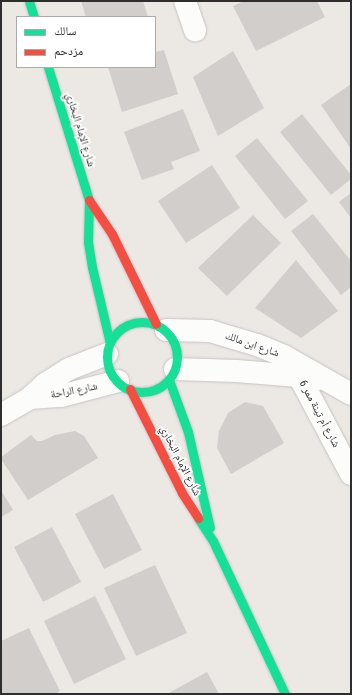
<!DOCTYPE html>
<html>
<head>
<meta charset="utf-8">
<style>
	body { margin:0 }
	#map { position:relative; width:352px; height:695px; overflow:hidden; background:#ece8e4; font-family:"Roboto Condensed","Noto Naskh Arabic",sans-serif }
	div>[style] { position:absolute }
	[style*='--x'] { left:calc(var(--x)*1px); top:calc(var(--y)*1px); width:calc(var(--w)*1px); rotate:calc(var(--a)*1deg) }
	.building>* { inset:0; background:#d1cecb }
	.roads { filter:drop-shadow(0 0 1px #c5c4c5) drop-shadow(0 0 1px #c5c4c5) }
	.street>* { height:22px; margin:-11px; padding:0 11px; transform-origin:11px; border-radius:11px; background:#fcfcfb }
	.fast>* { height:9px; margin:-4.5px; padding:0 4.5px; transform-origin:4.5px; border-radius:4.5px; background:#16e098 }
	.fast>.ring { margin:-4.5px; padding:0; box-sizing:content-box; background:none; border:9px solid #16e098; border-radius:50% }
	.jam>* { height:9px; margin:-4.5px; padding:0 4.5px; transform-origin:4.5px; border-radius:4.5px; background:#f24e42 }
	span { translate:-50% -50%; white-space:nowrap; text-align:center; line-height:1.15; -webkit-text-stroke:3.5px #fff; paint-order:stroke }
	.street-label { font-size:11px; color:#2e2e2e }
	.frame { position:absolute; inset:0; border:2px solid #2e2e2e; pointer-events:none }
	.legend { position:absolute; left:16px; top:16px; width:140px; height:52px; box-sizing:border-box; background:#fff; border:1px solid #ababab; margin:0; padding:5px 7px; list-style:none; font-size:12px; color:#2e2e2e }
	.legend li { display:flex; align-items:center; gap:8px; height:20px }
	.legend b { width:20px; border:1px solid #ababab }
</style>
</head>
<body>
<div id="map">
	<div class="building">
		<div style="clip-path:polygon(81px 1px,143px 1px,148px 17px,86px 17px)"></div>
		<div style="clip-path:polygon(244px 1px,317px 1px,325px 17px,256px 51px,233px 6px)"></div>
		<div style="clip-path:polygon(164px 50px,178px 94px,122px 112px,108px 67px,155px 67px,155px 52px)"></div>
		<div style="clip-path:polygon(233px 51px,264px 108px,218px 136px,193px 77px)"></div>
		<div style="clip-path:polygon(351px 84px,351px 149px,321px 105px)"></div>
		<div style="clip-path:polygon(183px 109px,200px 151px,171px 162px,174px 169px,142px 180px,124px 132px)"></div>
		<div style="clip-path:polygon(302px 114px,351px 175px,351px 179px,331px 195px,280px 132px)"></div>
		<div style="clip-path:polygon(257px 138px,308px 201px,285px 219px,235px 156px)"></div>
		<div style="clip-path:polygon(212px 165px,240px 208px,186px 243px,158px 201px)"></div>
		<div style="clip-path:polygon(351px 193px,351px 218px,339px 202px)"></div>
		<div style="clip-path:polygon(313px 214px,351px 261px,351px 287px,341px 295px,291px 231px)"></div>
		<div style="clip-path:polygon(253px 215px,281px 243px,227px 296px,198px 268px)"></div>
		<div style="clip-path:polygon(296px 260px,338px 311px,301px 338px,255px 308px)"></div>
		<div style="clip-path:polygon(245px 402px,263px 406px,284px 443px,231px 474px,217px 448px,219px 431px,228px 413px)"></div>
		<div style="clip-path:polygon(75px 431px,84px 436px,98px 458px,28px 500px,1px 459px,1px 457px,31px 435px,37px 441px,42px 441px,55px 435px)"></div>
		<div style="clip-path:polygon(1px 490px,13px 510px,1px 517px)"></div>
		<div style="clip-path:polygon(113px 494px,142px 550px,104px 569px,75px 514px)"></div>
		<div style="clip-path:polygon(52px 527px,81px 582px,43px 602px,14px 547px)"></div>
		<div style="clip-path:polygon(155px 565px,187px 633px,136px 656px,104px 588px)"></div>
		<div style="clip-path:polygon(95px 596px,126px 659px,74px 684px,44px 621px)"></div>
		<div style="clip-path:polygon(29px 628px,60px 691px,55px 694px,1px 694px,1px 641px)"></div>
		<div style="clip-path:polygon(207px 672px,219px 694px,167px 694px)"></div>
	</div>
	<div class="roads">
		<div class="street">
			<div style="--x:185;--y:1;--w:31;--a:71"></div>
			<div style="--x:166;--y:330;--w:44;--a:1.3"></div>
			<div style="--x:210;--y:331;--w:49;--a:16.6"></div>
			<div style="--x:257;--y:345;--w:29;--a:22"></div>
			<div style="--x:284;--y:356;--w:77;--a:29.6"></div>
			<div style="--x:293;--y:368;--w:10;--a:53"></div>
			<div style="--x:299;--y:376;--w:111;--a:62"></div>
			<div style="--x:175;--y:369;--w:61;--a:1.9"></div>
			<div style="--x:236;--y:371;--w:63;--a:4.5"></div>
			<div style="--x:299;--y:376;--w:17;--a:13"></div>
			<div style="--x:30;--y:398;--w:31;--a:-4"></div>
			<div style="--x:61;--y:396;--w:59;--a:-14.7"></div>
			<div style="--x:1;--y:415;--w:34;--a:-30"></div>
			<div style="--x:30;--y:398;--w:21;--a:-43"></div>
			<div style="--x:45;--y:384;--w:28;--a:-32"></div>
			<div style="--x:69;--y:369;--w:41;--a:-21.5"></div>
		</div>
		<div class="fast">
			<div style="--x:29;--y:1;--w:17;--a:73"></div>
			<div style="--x:48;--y:67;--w:139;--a:72.9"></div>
			<div style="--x:89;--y:200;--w:42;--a:91.4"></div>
			<div style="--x:88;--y:242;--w:25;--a:81"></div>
			<div style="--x:92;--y:267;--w:78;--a:76.7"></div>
			<div class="ring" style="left:107px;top:322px;width:61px;height:61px"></div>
			<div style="--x:169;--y:380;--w:55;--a:69.9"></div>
			<div style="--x:188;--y:432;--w:98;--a:77.1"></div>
			<div style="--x:198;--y:518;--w:27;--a:57"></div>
			<div style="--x:213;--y:541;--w:169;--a:64.8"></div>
		</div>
		<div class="jam">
			<div style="--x:89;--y:200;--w:41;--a:55.9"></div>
			<div style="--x:112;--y:234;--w:100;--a:63.9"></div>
			<div style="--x:130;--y:389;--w:116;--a:63.4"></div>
			<div style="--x:182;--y:493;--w:30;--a:57"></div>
		</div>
	</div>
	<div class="street-label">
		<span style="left:80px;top:130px;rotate:73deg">شارع الإمام البخاري</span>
		<span style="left:252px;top:345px;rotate:19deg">شارع ابن مالك</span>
		<span style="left:74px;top:391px;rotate:-11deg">شارع الراحة</span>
		<span style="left:319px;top:414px;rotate:62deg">شارع أم تينة ممر 6</span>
		<span style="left:180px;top:461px;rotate:63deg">شارع الإمام البخاري</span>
	</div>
	<div class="frame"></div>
	<ul class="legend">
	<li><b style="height:5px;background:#16e098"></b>سالك</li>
	<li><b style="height:5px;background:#f24e42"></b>مزدحم</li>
	</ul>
</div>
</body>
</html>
